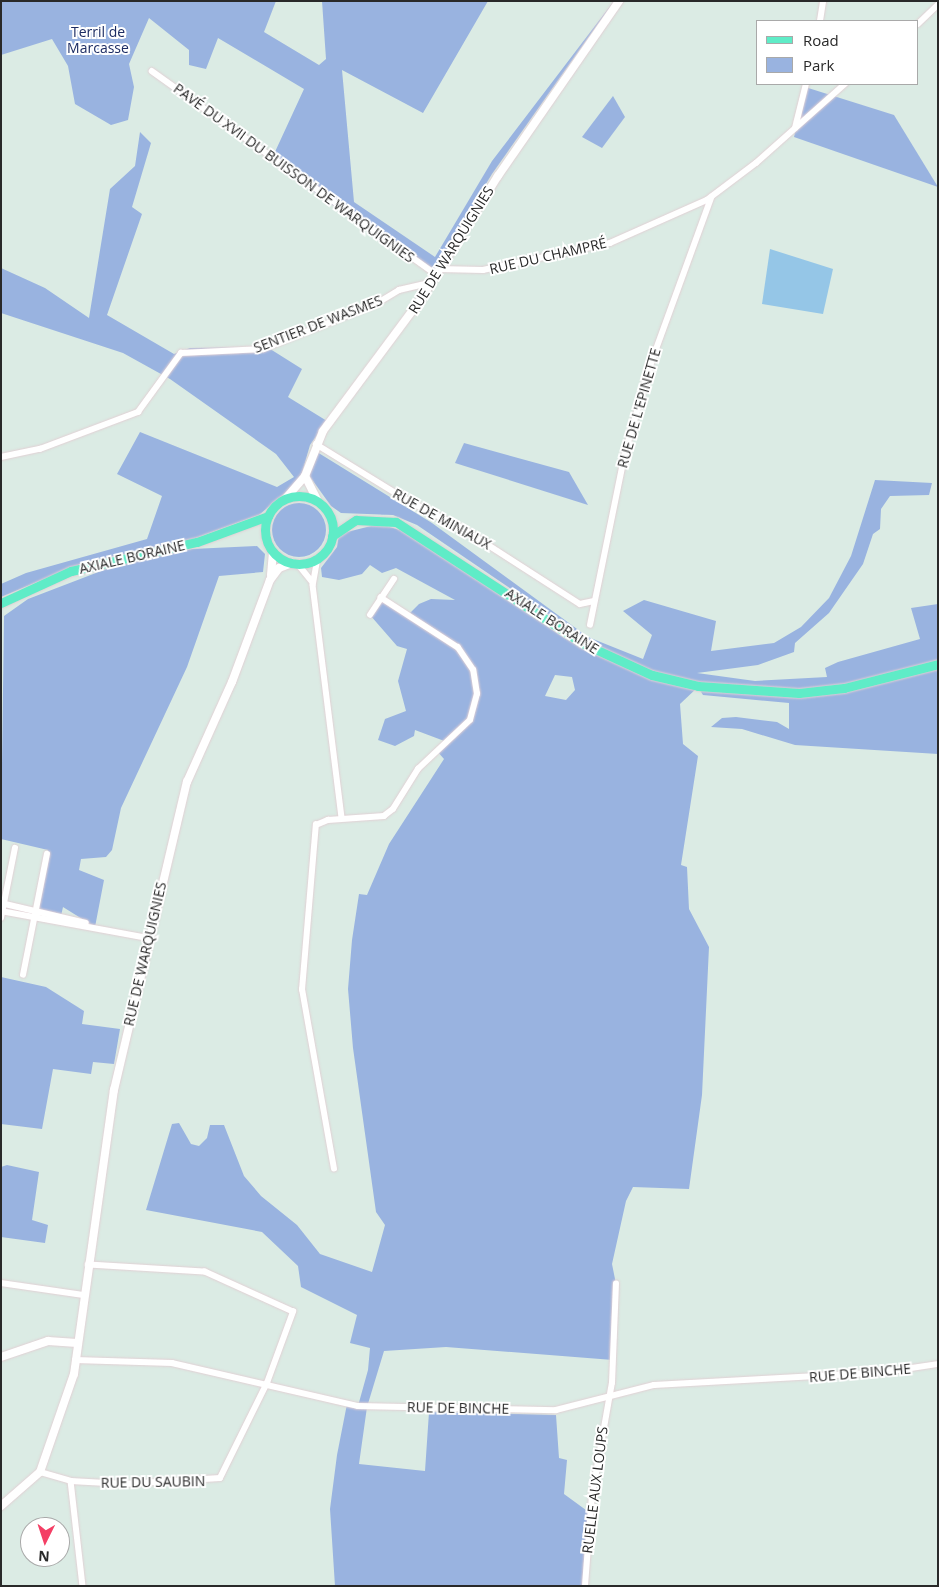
<!DOCTYPE html>
<html>
<head>
<meta charset="utf-8">
<style>
	body { margin:0 }
	#map { position:relative; width:939px; height:1587px; overflow:hidden; background:#dbebe4; font-family:"Open Sans",sans-serif }
	div>[style] { position:absolute }
	[style*='--x'] { left:calc(var(--x)*1px); top:calc(var(--y)*1px); width:calc(var(--w)*1px); rotate:calc(var(--a)*1deg) }
	.green>* { inset:0; background:#99b3e0 }
	.round { border-radius:50% }
	.pitch>* { inset:0; background:#95c6e7 }
	.roads { filter:drop-shadow(0 0 1px #e1d0d4) drop-shadow(0 0 1px #e1d0d4) }
	.street>* { height:5.5px; margin:-2.75px; padding:0 2.75px; transform-origin:2.75px; border-radius:2.75px; background:#fff }
	.secondary>* { height:8px; margin:-4px; padding:0 4px; transform-origin:4px; border-radius:4px; background:#fff }
	.primary>* { height:9px; margin:-4.5px; padding:0 4.5px; transform-origin:4.5px; border-radius:4.5px; background:#5fecc7 }
	.primary>.ring { margin:-4.5px; padding:0; box-sizing:content-box; background:none; border:9px solid #5fecc7; border-radius:50% }
	span { translate:-50% -50%; white-space:nowrap; text-align:center; line-height:1.15; -webkit-text-stroke:4px #fff; paint-order:stroke }
	.park-label { font-size:14px; color:#1c2c63 }
	.street-label { font-size:14px; color:#292929 }
	.frame { position:absolute; inset:0; border:2px solid #292929; pointer-events:none }
	.legend { position:absolute; left:756px; top:20px; width:162px; height:65px; box-sizing:border-box; background:#fff; border:1px solid #a9a9a9; margin:0; padding:6px 9px; list-style:none; font-size:15px; color:#292929 }
	.legend li { display:flex; align-items:center; gap:10px; height:25px }
	.legend b { width:25px; border:1px solid #a9a9a9 }
	.north { position:absolute; left:20px; top:1517px; width:50px; height:50px; box-sizing:border-box; background:#fff; border:1px solid #a9a9a9; border-radius:50%; rotate:184deg; font-size:14px; font-weight:700; line-height:20px; text-align:center; color:#292929 }
	.north::after { content:''; display:block; margin:auto; width:18px; height:22px; background:#f43f65; clip-path:polygon(50% 0,100% 100%,50% 72%,0 100%) }
</style>
</head>
<body>
<div id="map">
	<div class="green">
		<div style="clip-path:polygon(1px 1px,276px 1px,264px 32px,319px 65px,326px 59px,322px 1px,488px 1px,423px 113px,342px 70px,354px 202px,435px 257px,492px 161px,614px 1px,492px 174px,434px 270px,353px 211px,349px 217px,281px 168px,274px 154px,304px 89px,218px 38px,206px 69px,189px 65px,189px 50px,149px 18px,129px 64px,134px 87px,128px 120px,111px 125px,75px 104px,68px 66px,52px 39px,1px 55px)"></div>
		<div style="clip-path:polygon(805px 87px,894px 115px,938px 187px,794px 137px)"></div>
		<div style="clip-path:polygon(613px 96px,625px 117px,602px 148px,582px 137px)"></div>
		<div style="clip-path:polygon(140px 132px,151px 143px,132px 207px,142px 214px,107px 315px,174px 354px,190px 348px,267px 347px,302px 369px,288px 397px,327px 421px,310px 445px,300px 480px,259px 515px,188px 541px,83px 563px,1px 597px,1px 584px,26px 573px,147px 539px,162px 496px,117px 474px,140px 432px,277px 487px,294px 477px,276px 454px,170px 379px,123px 353px,1px 313px,1px 268px,45px 288px,89px 318px,110px 189px,135px 166px)"></div>
		<div style="clip-path:polygon(464px 443px,569px 472px,588px 505px,455px 463px)"></div>
		<div style="clip-path:polygon(evenodd,317px 452px,432px 523px,588px 637px,643px 659px,652px 635px,623px 611px,644px 600px,716px 621px,711px 651px,774px 643px,801px 627px,829px 598px,851px 556px,875px 480px,932px 483px,929px 495px,890px 496px,881px 509px,880px 529px,873px 534px,863px 564px,829px 613px,795px 643px,794px 652px,758px 665px,697px 673px,755px 681px,827px 677px,825px 668px,838px 662px,920px 639px,911px 608px,938px 604px,938px 754px,795px 745px,742px 729px,711px 727px,722px 718px,736px 717px,777px 722px,789px 729px,789px 703px,703px 695px,698px 687px,680px 704px,683px 744px,698px 756px,681px 865px,687px 867px,689px 909px,709px 947px,702px 1095px,689px 1189px,633px 1187px,626px 1201px,612px 1264px,616px 1284px,613px 1360px,446px 1347px,384px 1351px,367px 1407px,359px 1464px,425px 1471px,429px 1412px,556px 1415px,559px 1458px,567px 1460px,564px 1494px,590px 1513px,585px 1586px,335px 1586px,330px 1509px,337px 1455px,347px 1404px,358px 1406px,368px 1370px,370px 1348px,350px 1343px,357px 1315px,301px 1287px,298px 1266px,262px 1232px,146px 1210px,172px 1124px,179px 1123px,191px 1144px,199px 1146px,207px 1138px,210px 1125px,224px 1125px,244px 1176px,261px 1196px,297px 1225px,320px 1254px,372px 1272px,385px 1225px,376px 1212px,353px 1048px,348px 989px,352px 940px,359px 894px,367px 895px,389px 844px,444px 759px,437px 751px,447px 742px,415px 730px,414px 736px,395px 746px,378px 740px,385px 719px,406px 711px,398px 681px,407px 649px,397px 646px,370px 615px,381px 598px,408px 615px,419px 604px,431px 599px,455px 600px,396px 568px,382px 573px,370px 565px,362px 574px,339px 580px,322px 577px,321px 568px,337px 547px,339px 534px,379px 524px,414px 534px,564px 638px,581px 647px,586px 640px,417px 525px,393px 515px,341px 513px,331px 506px,308px 474px,317px 452px,555px 675px,572px 677px,575px 690px,566px 700px,545px 696px,555px 675px)"></div>
		<div class="round" style="left:272px;top:503px;width:54px;height:54px"></div>
		<div style="clip-path:polygon(257px 546px,265px 554px,263px 572px,219px 576px,187px 667px,121px 808px,112px 850px,106px 857px,81px 859px,79px 870px,104px 880px,95px 927px,63px 907px,61px 916px,35px 910px,48px 850px,1px 839px,4px 616px,28px 599px,122px 563px,192px 549px)"></div>
		<div style="clip-path:polygon(1px 977px,46px 987px,84px 1011px,82px 1024px,120px 1029px,114px 1064px,93px 1062px,91px 1074px,53px 1069px,42px 1129px,1px 1124px)"></div>
		<div style="clip-path:polygon(7px 1165px,39px 1172px,32px 1220px,48px 1225px,45px 1243px,1px 1237px,1px 1167px)"></div>
	</div>
	<div class="pitch">
		<div style="clip-path:polygon(770px 249px,833px 269px,823px 314px,762px 304px)"></div>
	</div>
	<div class="roads">
		<div class="street">
			<div style="--x:820;--y:21;--w:20;--a:-81"></div>
			<div style="--x:918;--y:24;--w:28;--a:-44"></div>
			<div style="--x:152;--y:71;--w:349;--a:35.6"></div>
			<div style="--x:795;--y:128;--w:45;--a:-76"></div>
			<div style="--x:439;--y:269;--w:44;--a:1.3"></div>
			<div style="--x:483;--y:270;--w:130;--a:-12"></div>
			<div style="--x:610;--y:243;--w:106;--a:-23.9"></div>
			<div style="--x:707;--y:200;--w:61;--a:-37.1"></div>
			<div style="--x:756;--y:163;--w:119;--a:-41.6"></div>
			<div style="--x:316;--y:444;--w:107;--a:31.6"></div>
			<div style="--x:407;--y:500;--w:62;--a:27"></div>
			<div style="--x:462;--y:528;--w:140;--a:32.8"></div>
			<div style="--x:580;--y:604;--w:14;--a:-12"></div>
			<div style="--x:1;--y:457;--w:40;--a:-12"></div>
			<div style="--x:40;--y:449;--w:105;--a:-20.7"></div>
			<div style="--x:138;--y:412;--w:73;--a:-53.9"></div>
			<div style="--x:181;--y:353;--w:82;--a:-2.8"></div>
			<div style="--x:263;--y:349;--w:122;--a:-21.7"></div>
			<div style="--x:376;--y:304;--w:27;--a:-31"></div>
			<div style="--x:399;--y:290;--w:32;--a:-13"></div>
			<div style="--x:318;--y:558;--w:27;--a:100"></div>
			<div style="--x:313;--y:585;--w:235;--a:82.9"></div>
			<div style="--x:298;--y:564;--w:22;--a:51"></div>
			<div style="--x:370;--y:615;--w:43;--a:-56.3"></div>
			<div style="--x:590;--y:625;--w:176;--a:-78.5"></div>
			<div style="--x:625;--y:453;--w:94;--a:-73.9"></div>
			<div style="--x:651;--y:363;--w:176;--a:-70"></div>
			<div style="--x:1;--y:903;--w:87;--a:13.2"></div>
			<div style="--x:1;--y:911;--w:149;--a:10.4"></div>
			<div style="--x:1;--y:918;--w:71;--a:-78.7"></div>
			<div style="--x:23;--y:975;--w:123;--a:-78.8"></div>
			<div style="--x:334;--y:1169;--w:182;--a:-100.1"></div>
			<div style="--x:302;--y:990;--w:166;--a:-85.2"></div>
			<div style="--x:316;--y:825;--w:13;--a:-23"></div>
			<div style="--x:328;--y:820;--w:56;--a:-4.1"></div>
			<div style="--x:384;--y:816;--w:11;--a:-38"></div>
			<div style="--x:393;--y:809;--w:47;--a:-58"></div>
			<div style="--x:418;--y:769;--w:71;--a:-43.3"></div>
			<div style="--x:470;--y:720;--w:27;--a:-75"></div>
			<div style="--x:477;--y:694;--w:24;--a:-99"></div>
			<div style="--x:473;--y:670;--w:27;--a:-124"></div>
			<div style="--x:458;--y:648;--w:92;--a:-147"></div>
			<div style="--x:1;--y:1283;--w:83;--a:8.3"></div>
			<div style="--x:75;--y:1360;--w:97;--a:1.8"></div>
			<div style="--x:172;--y:1363;--w:191;--a:13"></div>
			<div style="--x:358;--y:1406;--w:198;--a:1.2"></div>
			<div style="--x:556;--y:1410;--w:101;--a:-14.3"></div>
			<div style="--x:654;--y:1385;--w:231;--a:-3.2"></div>
			<div style="--x:885;--y:1372;--w:54;--a:-8.6"></div>
			<div style="--x:40;--y:1472;--w:32;--a:16"></div>
			<div style="--x:71;--y:1481;--w:53;--a:3.2"></div>
			<div style="--x:124;--y:1484;--w:96;--a:-3.6"></div>
			<div style="--x:220;--y:1478;--w:106;--a:-63.7"></div>
			<div style="--x:267;--y:1383;--w:76;--a:-69.9"></div>
			<div style="--x:293;--y:1312;--w:97;--a:-155.6"></div>
			<div style="--x:205;--y:1272;--w:117;--a:-176.6"></div>
			<div style="--x:71;--y:1481;--w:106;--a:83.5"></div>
			<div style="--x:585;--y:1586;--w:90;--a:-85.6"></div>
			<div style="--x:592;--y:1496;--w:115;--a:-80"></div>
			<div style="--x:612;--y:1383;--w:99;--a:-87.7"></div>
		</div>
		<div class="secondary">
			<div style="--x:305;--y:476;--w:29;--a:63"></div>
			<div style="--x:286;--y:498;--w:29;--a:-49"></div>
			<div style="--x:305;--y:476;--w:48;--a:-68.2"></div>
			<div style="--x:323;--y:431;--w:164;--a:-53.4"></div>
			<div style="--x:421;--y:299;--w:145;--a:-58"></div>
			<div style="--x:498;--y:176;--w:213;--a:-55.3"></div>
			<div style="--x:271;--y:575;--w:23;--a:-85"></div>
			<div style="--x:1;--y:1357;--w:50;--a:-18.8"></div>
			<div style="--x:48;--y:1341;--w:29;--a:4"></div>
			<div style="--x:1;--y:1506;--w:52;--a:-41.1"></div>
			<div style="--x:40;--y:1472;--w:104;--a:-70.9"></div>
			<div style="--x:74;--y:1374;--w:287;--a:-82"></div>
			<div style="--x:114;--y:1090;--w:317;--a:-76.7"></div>
			<div style="--x:187;--y:782;--w:110;--a:-65.8"></div>
			<div style="--x:232;--y:682;--w:109;--a:-69.6"></div>
			<div style="--x:270;--y:580;--w:15;--a:-53"></div>
			<div style="--x:279;--y:568;--w:14;--a:-21"></div>
		</div>
		<div class="primary">
			<div class="ring" style="left:265px;top:496px;width:59px;height:59px"></div>
			<div style="--x:332;--y:536;--w:29;--a:-34"></div>
			<div style="--x:356;--y:520;--w:40;--a:2.9"></div>
			<div style="--x:396;--y:522;--w:222;--a:33"></div>
			<div style="--x:582;--y:643;--w:77;--a:24.6"></div>
			<div style="--x:652;--y:675;--w:47;--a:13.4"></div>
			<div style="--x:698;--y:686;--w:101;--a:4"></div>
			<div style="--x:799;--y:693;--w:45;--a:-6.3"></div>
			<div style="--x:844;--y:688;--w:97;--a:-14.3"></div>
			<div style="--x:1;--y:603;--w:77;--a:-24.6"></div>
			<div style="--x:71;--y:571;--w:129;--a:-13"></div>
			<div style="--x:197;--y:542;--w:76;--a:-20.1"></div>
		</div>
	</div>
	<div class="park-label">
		<span style="left:98px;top:40px">Terril de<br>Marcasse</span>
	</div>
	<div class="street-label">
		<span style="left:294px;top:173px;rotate:36deg">PAVÉ DU XVII DU BUISSON DE WARQUIGNIES</span>
		<span style="left:451px;top:250px;rotate:-58deg">RUE DE WARQUIGNIES</span>
		<span style="left:548px;top:256px;rotate:-13deg">RUE DU CHAMPRÉ</span>
		<span style="left:318px;top:324px;rotate:-21deg">SENTIER DE WASMES</span>
		<span style="left:639px;top:408px;rotate:-74deg">RUE DE L'EPINETTE</span>
		<span style="left:442px;top:519px;rotate:29deg">RUE DE MINIAUX</span>
		<span style="left:132px;top:557px;rotate:-13deg">AXIALE BORAINE</span>
		<span style="left:552px;top:621px;rotate:33deg">AXIALE BORAINE</span>
		<span style="left:145px;top:954px;rotate:-77deg">RUE DE WARQUIGNIES</span>
		<span style="left:860px;top:1373px;rotate:-5deg">RUE DE BINCHE</span>
		<span style="left:458px;top:1408px;rotate:1deg">RUE DE BINCHE</span>
		<span style="left:153px;top:1482px;rotate:-1deg">RUE DU SAUBIN</span>
		<span style="left:595px;top:1490px;rotate:-83deg">RUELLE AUX LOUPS</span>
	</div>
	<div class="frame"></div>
	<ul class="legend">
	<li><b style="height:6px;background:#5fecc7"></b>Road</li>
	<li><b style="height:14px;background:#99b3e0"></b>Park</li>
	</ul>
	<div class="north">N</div>
</div>
</body>
</html>
